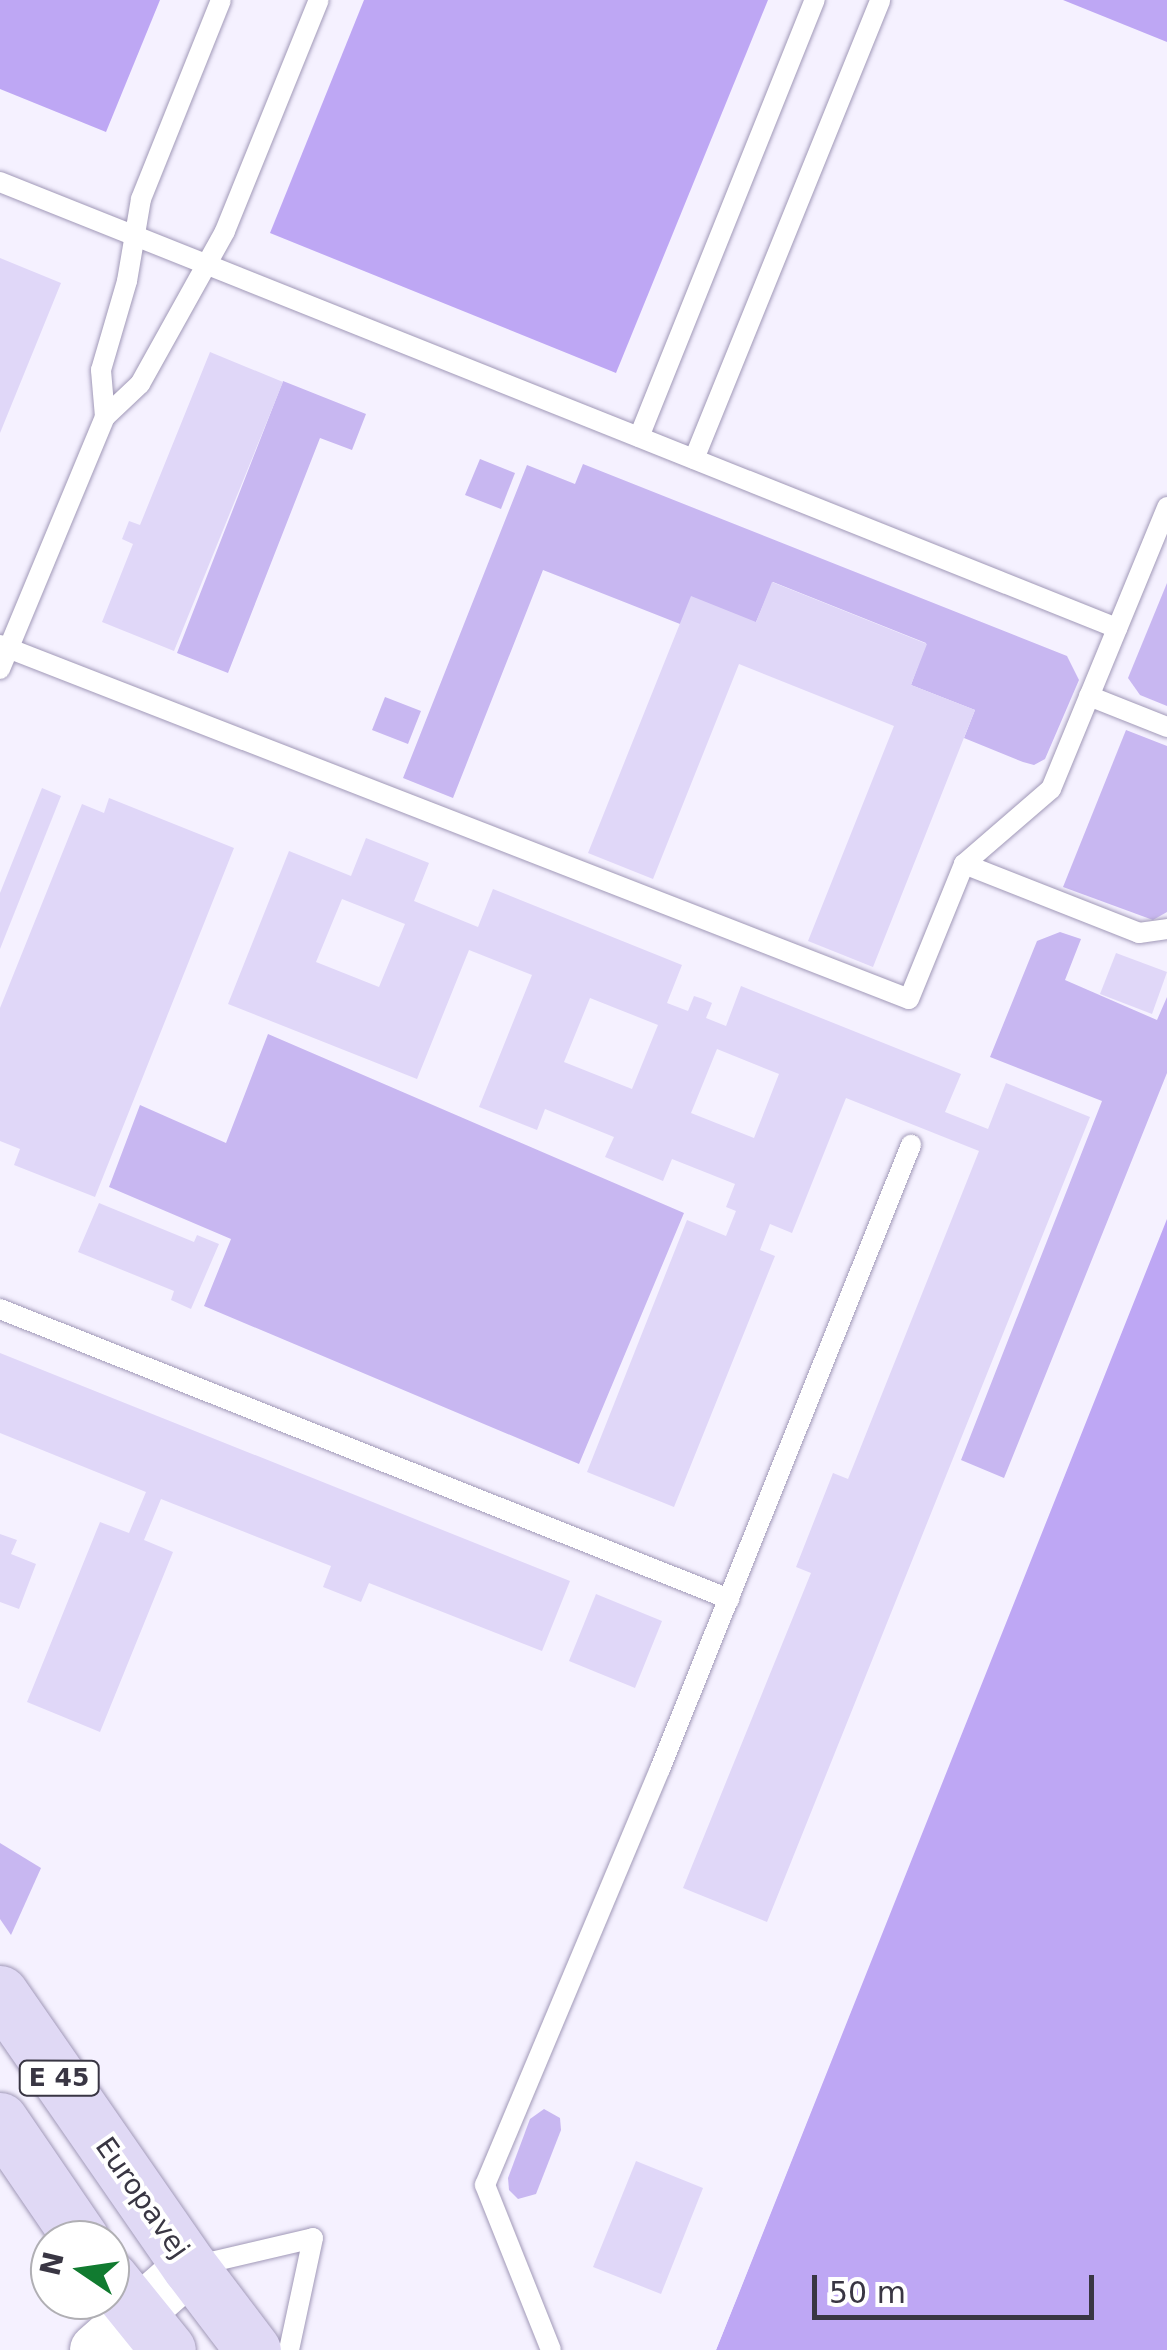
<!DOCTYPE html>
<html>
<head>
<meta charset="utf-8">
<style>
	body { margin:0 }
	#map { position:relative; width:1167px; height:2350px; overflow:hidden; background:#f5f1ff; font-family:"DejaVu Sans",sans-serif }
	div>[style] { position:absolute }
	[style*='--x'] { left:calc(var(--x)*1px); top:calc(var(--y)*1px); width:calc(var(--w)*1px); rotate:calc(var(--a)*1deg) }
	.green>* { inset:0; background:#c8b7f1 }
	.water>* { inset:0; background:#bea7f4 }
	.pier>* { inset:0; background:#f5f1ff }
	.building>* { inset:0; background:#e0d7f8 }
	.roads { filter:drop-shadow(0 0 2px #a199b8) drop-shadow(0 0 2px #a199b8) }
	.lane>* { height:20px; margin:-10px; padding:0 10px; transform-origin:10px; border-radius:10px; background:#fff }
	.secondary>* { height:52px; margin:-26px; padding:0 26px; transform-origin:26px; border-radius:26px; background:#fff }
	.primary>* { height:55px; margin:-27.5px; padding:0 27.5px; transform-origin:27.5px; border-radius:27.5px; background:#e0d9f5 }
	span { translate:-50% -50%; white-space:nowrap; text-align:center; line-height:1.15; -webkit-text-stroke:8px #fff; paint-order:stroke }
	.shield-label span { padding:2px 8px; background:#fff; border:2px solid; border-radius:8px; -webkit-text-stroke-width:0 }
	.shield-label { font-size:25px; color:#393643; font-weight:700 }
	.street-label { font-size:28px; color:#393643 }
	.north { position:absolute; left:30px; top:2220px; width:100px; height:100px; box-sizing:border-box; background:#fff; border:2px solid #b0afb4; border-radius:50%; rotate:283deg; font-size:28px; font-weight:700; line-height:40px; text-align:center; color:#393643 }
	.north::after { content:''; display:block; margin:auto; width:35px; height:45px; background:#117b30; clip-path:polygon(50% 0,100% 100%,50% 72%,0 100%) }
	.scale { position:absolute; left:812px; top:2275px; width:282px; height:45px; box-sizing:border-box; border:5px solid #393643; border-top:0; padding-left:12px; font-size:30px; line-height:35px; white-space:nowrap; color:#393643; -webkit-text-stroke:8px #fff; paint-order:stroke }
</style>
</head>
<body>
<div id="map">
	<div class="green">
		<div style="clip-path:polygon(283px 381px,366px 414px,352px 450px,320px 438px,228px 673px,177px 653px)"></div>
		<div style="clip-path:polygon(480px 459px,515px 473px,501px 509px,465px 495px)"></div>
		<div style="clip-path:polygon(583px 464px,1067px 656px,1079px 680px,1045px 759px,1034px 765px,1023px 762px,964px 738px,975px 710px,911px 685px,926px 643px,773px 582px,756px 622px,680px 624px,543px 570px,453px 798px,403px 778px,527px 465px,575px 484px)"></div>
		<div style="clip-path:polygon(1167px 583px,1167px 706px,1140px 695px,1128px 678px)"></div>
		<div style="clip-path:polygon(385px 697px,421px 711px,408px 744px,372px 730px)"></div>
		<div style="clip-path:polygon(1126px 730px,1167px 746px,1167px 912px,1153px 920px,1063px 887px)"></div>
		<div style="clip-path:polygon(1060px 932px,1081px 939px,1065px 980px,1157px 1020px,1167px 997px,1167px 1073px,1004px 1478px,961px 1460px,1102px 1101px,990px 1057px,1037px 941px)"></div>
		<div style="clip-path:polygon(268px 1034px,684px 1213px,579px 1464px,204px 1306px,231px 1239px,109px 1187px,140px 1105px,226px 1143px)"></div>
		<div style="clip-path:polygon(0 1843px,41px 1868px,11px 1935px,0 1919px)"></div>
		<div style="clip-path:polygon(544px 2109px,560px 2118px,561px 2130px,536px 2194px,518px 2199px,509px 2190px,508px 2178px,530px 2119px)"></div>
	</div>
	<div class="water">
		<div style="clip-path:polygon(0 0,160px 0,106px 132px,0 89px)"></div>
		<div style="clip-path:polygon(364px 0,768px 0,616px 373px,270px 233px)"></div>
		<div style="clip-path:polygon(1063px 0,1167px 0,1167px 42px)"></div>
		<div style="clip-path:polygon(1167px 1219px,1167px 2350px,716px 2350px,737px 2298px)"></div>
	</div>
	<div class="pier">
		<div style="clip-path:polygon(1167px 1214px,716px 2350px,711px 2350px,1162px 1217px)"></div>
	</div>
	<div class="building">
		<div style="clip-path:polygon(0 258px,61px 283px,0 433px)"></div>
		<div style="clip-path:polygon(210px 352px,283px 382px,174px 651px,102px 622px,133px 544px,122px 539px,129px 521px,140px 525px)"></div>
		<div style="clip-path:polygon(772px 582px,927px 644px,911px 685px,975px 710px,873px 967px,808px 941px,894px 726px,739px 664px,653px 879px,588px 853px,691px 596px,756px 622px)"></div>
		<div style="clip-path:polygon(42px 788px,61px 796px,0 949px,0 893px)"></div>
		<div style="clip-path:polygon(109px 798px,234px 848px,95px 1197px,14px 1165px,20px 1149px,0 1141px,0 1008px,82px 804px,104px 813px)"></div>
		<div style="clip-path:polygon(evenodd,366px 838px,429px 863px,414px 901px,478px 927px,493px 889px,682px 965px,667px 1003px,688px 1011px,694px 996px,703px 999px,712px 1003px,706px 1018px,726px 1026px,741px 986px,961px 1074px,945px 1112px,988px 1129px,1006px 1083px,1090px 1117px,767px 1922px,683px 1888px,811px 1573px,796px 1567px,833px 1473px,848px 1479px,979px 1151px,846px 1098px,792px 1233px,770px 1224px,760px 1250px,775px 1256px,674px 1507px,587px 1472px,687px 1220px,726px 1236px,736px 1211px,726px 1207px,735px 1184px,672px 1159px,663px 1181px,605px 1157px,614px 1137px,545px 1109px,537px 1130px,479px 1107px,532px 975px,469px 950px,417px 1079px,228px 1004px,289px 851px,351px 876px,366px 838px,342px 899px,405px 924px,379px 987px,316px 962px,342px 899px,366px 838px,590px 998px,658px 1025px,632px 1089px,564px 1062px,590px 998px,366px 838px,717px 1049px,779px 1074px,754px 1138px,691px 1113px,717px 1049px)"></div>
		<div style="clip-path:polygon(1116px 953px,1167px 972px,1152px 1014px,1100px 994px)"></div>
		<div style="clip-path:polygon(99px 1203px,194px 1242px,197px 1235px,219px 1244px,191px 1309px,171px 1300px,174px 1291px,78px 1252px)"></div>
		<div style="clip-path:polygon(0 1353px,570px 1581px,542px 1651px,369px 1583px,361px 1602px,323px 1587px,331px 1566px,161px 1499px,144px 1540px,173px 1552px,100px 1732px,27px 1702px,100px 1522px,129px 1533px,146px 1492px,0 1433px)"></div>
		<div style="clip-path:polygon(0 1534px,17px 1540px,11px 1554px,36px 1564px,19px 1609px,0 1602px)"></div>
		<div style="clip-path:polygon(596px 1594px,662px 1621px,635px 1688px,569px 1661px)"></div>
		<div style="clip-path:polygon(636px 2161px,703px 2188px,661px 2294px,593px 2267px)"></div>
	</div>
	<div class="roads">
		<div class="lane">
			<div style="--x:0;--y:182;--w:1203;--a:21.77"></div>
			<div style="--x:105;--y:417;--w:47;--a:-94.9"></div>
			<div style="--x:101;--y:370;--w:93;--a:-73.7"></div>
			<div style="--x:127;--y:281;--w:83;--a:-80.3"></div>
			<div style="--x:141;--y:199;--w:214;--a:-68.1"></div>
			<div style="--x:639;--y:437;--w:471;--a:-68.1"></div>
			<div style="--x:694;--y:459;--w:495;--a:-67.9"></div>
			<div style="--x:0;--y:645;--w:975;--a:21.28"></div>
			<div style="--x:909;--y:999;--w:146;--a:-67.8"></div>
			<div style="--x:964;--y:864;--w:115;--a:-40.8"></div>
			<div style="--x:1051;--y:789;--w:305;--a:-67.6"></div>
			<div style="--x:0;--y:669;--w:273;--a:-67.4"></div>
			<div style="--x:105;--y:417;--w:48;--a:-43.3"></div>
			<div style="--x:140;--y:384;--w:175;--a:-60.9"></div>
			<div style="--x:225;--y:231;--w:249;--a:-67.9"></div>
			<div style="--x:1089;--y:696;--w:84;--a:21.7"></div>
			<div style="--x:964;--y:864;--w:188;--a:21.5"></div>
			<div style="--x:1139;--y:933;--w:28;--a:-8"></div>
			<div style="--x:0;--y:1309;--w:785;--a:21.69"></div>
			<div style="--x:194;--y:2266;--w:122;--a:-13.2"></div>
			<div style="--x:313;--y:2238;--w:115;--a:102.1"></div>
			<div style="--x:551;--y:2350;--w:178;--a:-111.8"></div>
			<div style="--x:485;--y:2185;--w:451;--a:-67.2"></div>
			<div style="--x:660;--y:1769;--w:673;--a:-68.09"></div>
		</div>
		<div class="secondary">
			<div style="--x:96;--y:2350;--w:125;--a:-41.4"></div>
		</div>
		<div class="primary">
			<div style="--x:0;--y:1993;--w:333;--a:55.3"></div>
			<div style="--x:190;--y:2267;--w:104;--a:52.8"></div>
			<div style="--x:0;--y:2120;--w:145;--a:55.7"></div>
			<div style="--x:110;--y:2278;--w:92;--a:51.1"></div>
		</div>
	</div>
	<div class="shield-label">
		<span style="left:59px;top:2078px">E 45</span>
	</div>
	<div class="street-label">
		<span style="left:142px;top:2198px;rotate:55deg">Europavej</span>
	</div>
	<div class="north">N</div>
	<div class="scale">50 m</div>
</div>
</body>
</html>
